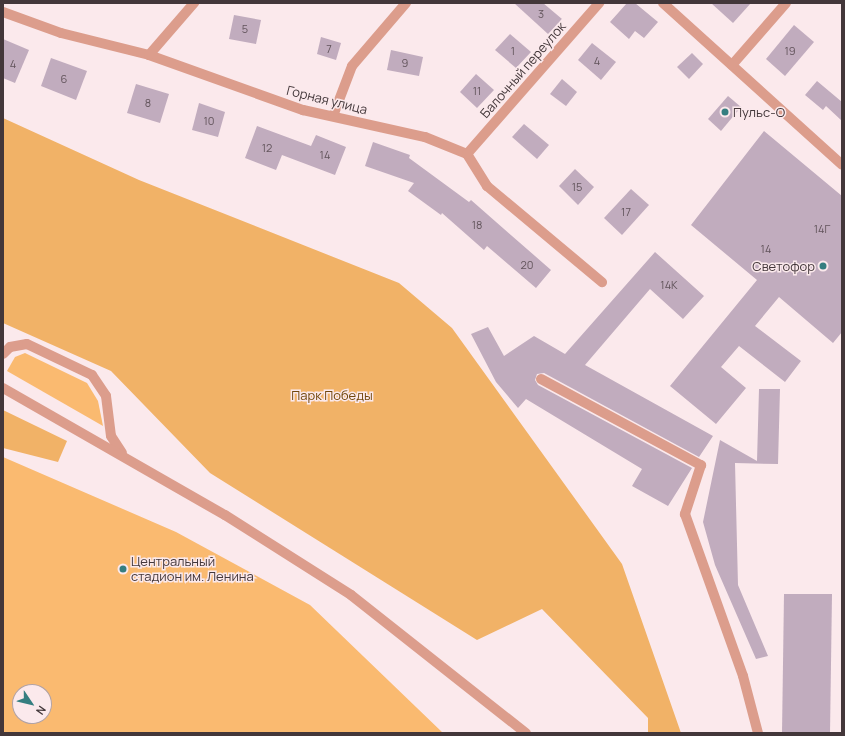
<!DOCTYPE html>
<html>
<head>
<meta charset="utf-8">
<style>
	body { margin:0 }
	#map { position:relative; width:845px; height:736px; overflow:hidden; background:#fbe9ec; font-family:Manrope,sans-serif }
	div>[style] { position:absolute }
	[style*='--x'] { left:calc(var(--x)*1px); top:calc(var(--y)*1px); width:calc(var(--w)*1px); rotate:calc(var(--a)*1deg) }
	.green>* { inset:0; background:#faba70 }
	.forest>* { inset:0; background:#f1b267 }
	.building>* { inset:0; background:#c1acbe }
	.lane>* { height:10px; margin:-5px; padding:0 5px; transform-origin:5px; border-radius:5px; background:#dc9d8c }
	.street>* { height:10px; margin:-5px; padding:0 5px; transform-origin:5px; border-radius:5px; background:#dc9d8c }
	.dots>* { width:11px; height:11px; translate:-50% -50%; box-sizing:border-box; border:2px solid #fbe9ec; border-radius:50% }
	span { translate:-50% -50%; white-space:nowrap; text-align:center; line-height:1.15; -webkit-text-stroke:3px #fbe9ec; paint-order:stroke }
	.number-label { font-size:11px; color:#62545b }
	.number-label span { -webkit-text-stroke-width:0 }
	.street-label { font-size:13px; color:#43373a }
	.poi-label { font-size:13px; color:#43373a }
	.left { translate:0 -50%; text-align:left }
	.right { translate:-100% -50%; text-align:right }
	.park-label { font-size:13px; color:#72480e }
	.frame { position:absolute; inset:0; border:4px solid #43373a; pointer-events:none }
	.north { position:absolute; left:12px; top:684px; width:40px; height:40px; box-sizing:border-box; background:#fbe9ec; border:1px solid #b1a2a5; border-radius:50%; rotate:125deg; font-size:11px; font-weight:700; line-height:16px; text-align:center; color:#43373a }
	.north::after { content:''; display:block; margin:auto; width:14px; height:18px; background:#357e80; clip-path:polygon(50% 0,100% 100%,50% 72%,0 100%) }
</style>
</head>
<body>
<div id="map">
	<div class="green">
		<div style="clip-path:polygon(25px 353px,87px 383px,98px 401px,103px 426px,7px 371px,15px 357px)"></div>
		<div style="clip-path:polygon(evenodd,3px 457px,176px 532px,310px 605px,443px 733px,3px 733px,3px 457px,20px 692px,44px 692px,44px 716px,20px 716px,20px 692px)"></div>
	</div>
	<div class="forest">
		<div style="clip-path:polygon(3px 118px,139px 180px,399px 283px,452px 328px,622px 564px,681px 733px,648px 733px,648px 718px,542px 609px,477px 640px,210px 473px,111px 371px,3px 323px)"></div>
		<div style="clip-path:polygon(3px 410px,67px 441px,58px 462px,3px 448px)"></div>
	</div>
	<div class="building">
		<div style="clip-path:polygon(514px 3px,543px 3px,562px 19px,548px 34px)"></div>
		<div style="clip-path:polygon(627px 3px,635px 3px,658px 22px,644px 38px,635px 31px,629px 39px,610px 22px)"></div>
		<div style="clip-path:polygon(711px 3px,751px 3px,733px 23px)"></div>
		<div style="clip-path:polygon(234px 15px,261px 20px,256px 44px,229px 39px)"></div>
		<div style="clip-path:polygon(794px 25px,814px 42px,785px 76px,766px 59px)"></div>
		<div style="clip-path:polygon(510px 34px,531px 52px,516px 68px,495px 50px)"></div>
		<div style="clip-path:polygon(321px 37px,341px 43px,336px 60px,317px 54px)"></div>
		<div style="clip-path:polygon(3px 39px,29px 50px,15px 83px,3px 78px)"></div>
		<div style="clip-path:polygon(592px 43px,616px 62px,601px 80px,578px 60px)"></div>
		<div style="clip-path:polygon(391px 50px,423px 57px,419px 76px,387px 70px)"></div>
		<div style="clip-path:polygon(692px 53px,703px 64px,689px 79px,677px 67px)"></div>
		<div style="clip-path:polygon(51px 58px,87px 71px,76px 100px,41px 86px)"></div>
		<div style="clip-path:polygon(476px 74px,494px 90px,477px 108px,460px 92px)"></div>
		<div style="clip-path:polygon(562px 79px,577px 92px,566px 106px,550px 94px)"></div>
		<div style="clip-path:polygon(817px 81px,842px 102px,842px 121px,826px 106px,823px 110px,805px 95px)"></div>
		<div style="clip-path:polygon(136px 84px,169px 94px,160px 123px,127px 113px)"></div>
		<div style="clip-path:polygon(728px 96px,741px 107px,721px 131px,708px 119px)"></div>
		<div style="clip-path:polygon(199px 103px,225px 112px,218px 137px,192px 130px)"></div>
		<div style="clip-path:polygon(524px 124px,549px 145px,537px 159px,512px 137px)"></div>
		<div style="clip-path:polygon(257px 126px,311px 146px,316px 135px,346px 147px,335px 175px,282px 155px,276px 170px,245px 158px)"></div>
		<div style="clip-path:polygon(764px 131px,842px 196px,842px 332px,833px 343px,779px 297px,755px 326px,801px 361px,785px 382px,739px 346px,721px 367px,746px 388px,716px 424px,670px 386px,757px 280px,691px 225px)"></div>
		<div style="clip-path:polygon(373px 142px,410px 155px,409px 158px,469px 202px,471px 200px,551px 270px,536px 288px,487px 246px,484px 250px,442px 213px,441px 215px,408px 191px,414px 183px,365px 166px)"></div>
		<div style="clip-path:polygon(575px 169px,594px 187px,578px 205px,559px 186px)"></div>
		<div style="clip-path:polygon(631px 189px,649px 205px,622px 235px,604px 218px)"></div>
		<div style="clip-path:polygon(655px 252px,704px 296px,683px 319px,650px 289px,585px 365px,713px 436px,699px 457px,544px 373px,537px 374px,535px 380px,538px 385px,692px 468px,668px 506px,632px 486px,642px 469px,526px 399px,518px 408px,496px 382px,471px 334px,488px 327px,504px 356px,534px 336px,565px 354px)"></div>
		<div style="clip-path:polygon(759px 389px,780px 389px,778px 464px,735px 463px,738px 585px,768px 656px,756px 659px,715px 565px,703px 522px,720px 440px,757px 461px)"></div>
		<div style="clip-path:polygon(784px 594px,832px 594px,830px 733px,782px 733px)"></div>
	</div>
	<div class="lane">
		<div style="--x:3;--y:354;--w:10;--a:-45"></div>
		<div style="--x:10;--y:347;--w:17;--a:-10"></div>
		<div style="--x:27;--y:344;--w:72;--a:25.5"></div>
		<div style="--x:92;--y:375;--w:25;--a:56"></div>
		<div style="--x:106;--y:396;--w:40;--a:82.9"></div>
		<div style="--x:111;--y:436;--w:20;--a:57"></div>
		<div style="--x:541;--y:379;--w:182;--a:28.3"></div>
		<div style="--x:701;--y:465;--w:52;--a:108.1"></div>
		<div style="--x:685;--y:514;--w:172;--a:70.3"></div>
		<div style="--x:743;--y:676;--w:59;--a:75.3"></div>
		<div style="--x:3;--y:388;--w:256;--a:29.8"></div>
		<div style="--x:225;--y:515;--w:149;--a:32.4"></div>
		<div style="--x:351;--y:595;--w:223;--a:38.3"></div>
	</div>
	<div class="street">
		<div style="--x:663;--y:3;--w:241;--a:42.1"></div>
		<div style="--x:3;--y:12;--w:62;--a:19.9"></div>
		<div style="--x:61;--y:33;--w:91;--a:14"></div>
		<div style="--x:149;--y:55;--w:164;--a:19.7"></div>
		<div style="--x:303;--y:110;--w:125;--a:12.5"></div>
		<div style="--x:425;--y:137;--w:45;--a:22"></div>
		<div style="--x:467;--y:154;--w:38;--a:58"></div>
		<div style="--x:487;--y:186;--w:150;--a:39.9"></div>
		<div style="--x:149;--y:55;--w:69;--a:-49.1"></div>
		<div style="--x:732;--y:65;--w:82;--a:-48.9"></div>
		<div style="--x:333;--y:116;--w:53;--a:-69.2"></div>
		<div style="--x:352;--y:66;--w:83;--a:-49.4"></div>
		<div style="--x:467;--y:154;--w:201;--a:-48.8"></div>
	</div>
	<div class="dots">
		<div style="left:725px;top:112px;background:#357e80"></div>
		<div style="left:823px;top:266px;background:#357e80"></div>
		<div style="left:123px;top:569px;background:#357e80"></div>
	</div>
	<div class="number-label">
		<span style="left:541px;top:14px">3</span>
		<span style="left:245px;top:29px">5</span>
		<span style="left:329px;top:49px">7</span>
		<span style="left:513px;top:51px">1</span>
		<span style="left:790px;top:51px">19</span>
		<span style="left:597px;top:61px">4</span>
		<span style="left:405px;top:63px">9</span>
		<span style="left:13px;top:64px">4</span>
		<span style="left:64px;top:79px">6</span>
		<span style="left:477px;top:91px">11</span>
		<span style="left:148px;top:103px">8</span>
		<span style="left:209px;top:121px">10</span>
		<span style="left:267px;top:148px">12</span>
		<span style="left:325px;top:155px">14</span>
		<span style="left:577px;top:187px">15</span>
		<span style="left:626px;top:212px">17</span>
		<span style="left:477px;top:225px">18</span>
		<span style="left:822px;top:229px">14Г</span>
		<span style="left:766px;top:249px">14</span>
		<span style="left:527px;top:265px">20</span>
		<span style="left:669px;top:285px">14К</span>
	</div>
	<div class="street-label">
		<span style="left:523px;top:70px;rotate:-49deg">Балочный переулок</span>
		<span style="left:327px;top:100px;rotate:14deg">Горная улица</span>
	</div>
	<div class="poi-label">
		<span class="left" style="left:733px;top:112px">Пульс-О</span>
		<span class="right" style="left:815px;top:266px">Светофор</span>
		<span class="left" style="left:131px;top:569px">Центральный<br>стадион им. Ленина</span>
	</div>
	<div class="park-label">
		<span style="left:332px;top:395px">Парк Победы</span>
	</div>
	<div class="frame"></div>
	<div class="north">N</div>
</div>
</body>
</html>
